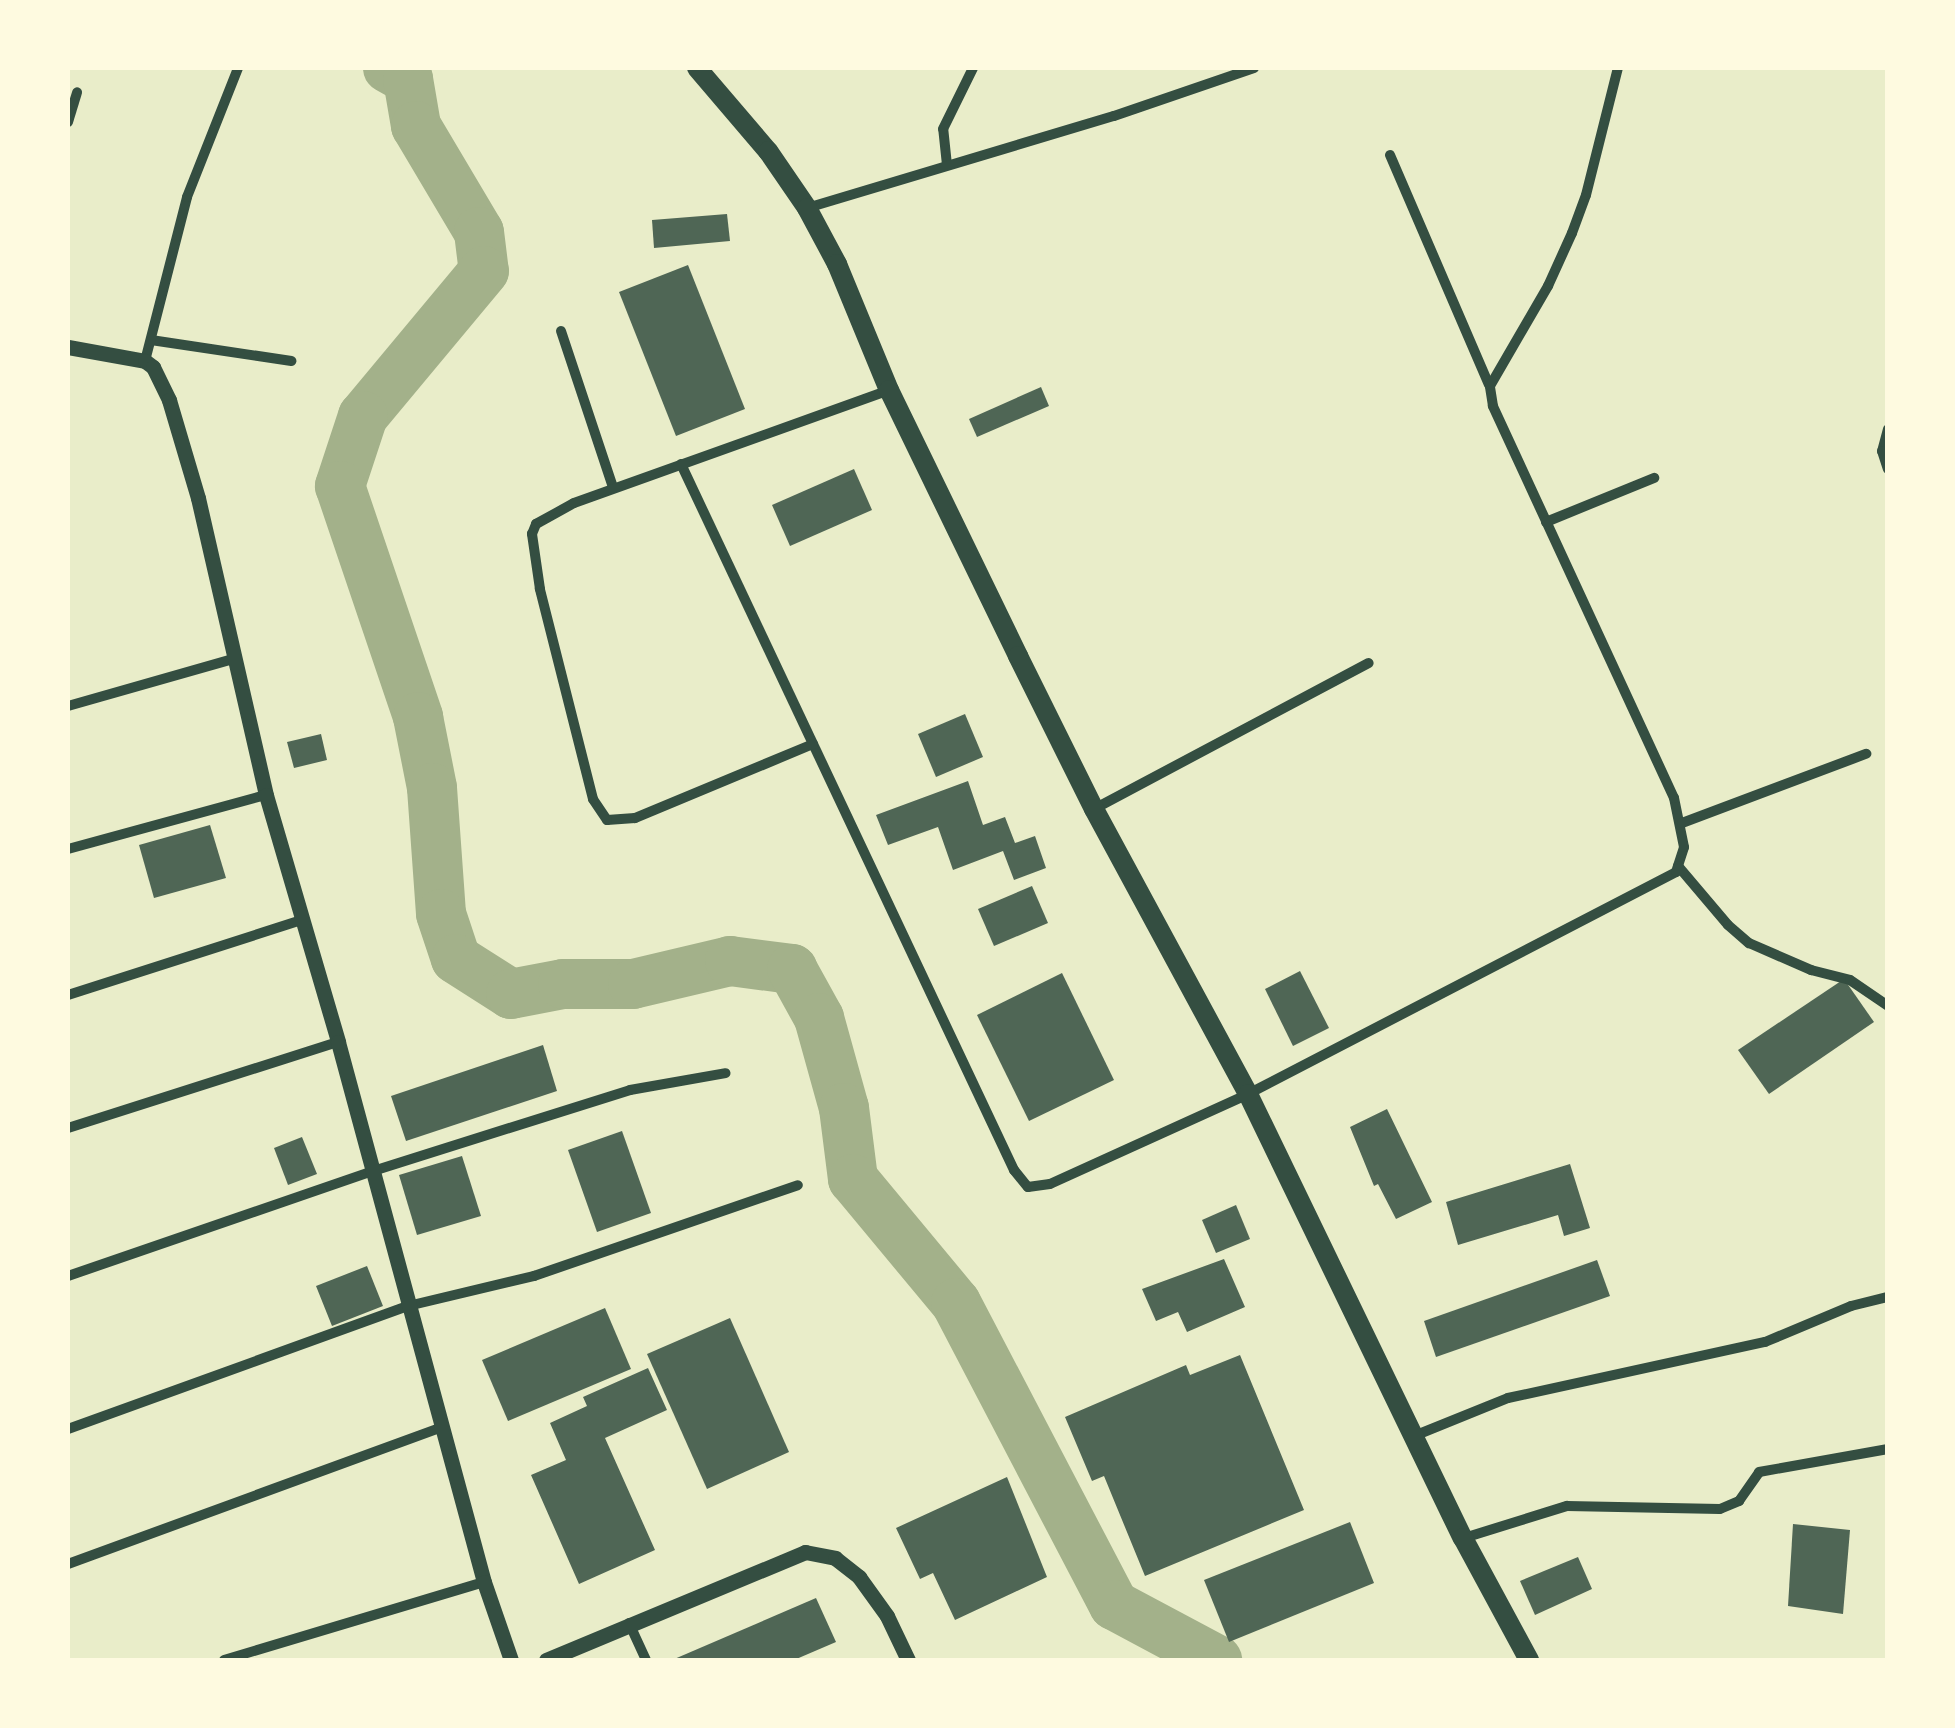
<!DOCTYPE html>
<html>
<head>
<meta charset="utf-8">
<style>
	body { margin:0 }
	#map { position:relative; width:1955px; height:1728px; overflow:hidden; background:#e9edc9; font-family:"Sofia Sans Condensed",sans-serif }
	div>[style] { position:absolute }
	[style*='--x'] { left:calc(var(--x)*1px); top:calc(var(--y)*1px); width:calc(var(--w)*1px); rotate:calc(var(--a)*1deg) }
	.river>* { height:50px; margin:-25px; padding:0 25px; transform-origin:25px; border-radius:25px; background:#a3b18a }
	.building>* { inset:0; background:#4f6655 }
	.minor>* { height:10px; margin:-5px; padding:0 5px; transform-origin:5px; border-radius:5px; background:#344e41 }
	.tertiary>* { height:15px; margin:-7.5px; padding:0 7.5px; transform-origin:7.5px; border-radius:7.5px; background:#344e41 }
	.primary>* { height:20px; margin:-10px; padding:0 10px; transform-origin:10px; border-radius:10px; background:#344e41 }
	span { translate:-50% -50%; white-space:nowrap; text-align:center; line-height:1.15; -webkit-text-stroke:10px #fefae0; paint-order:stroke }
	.frame { position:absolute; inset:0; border:70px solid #fefae0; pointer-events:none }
</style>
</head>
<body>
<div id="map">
	<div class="river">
		<div style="--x:388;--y:68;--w:23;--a:29"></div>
		<div style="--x:408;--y:79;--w:48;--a:80.3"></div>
		<div style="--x:416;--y:126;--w:123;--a:59.3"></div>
		<div style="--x:479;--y:232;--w:39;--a:83"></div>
		<div style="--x:484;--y:271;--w:189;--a:129.8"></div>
		<div style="--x:363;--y:416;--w:74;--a:108.2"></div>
		<div style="--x:340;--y:486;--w:244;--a:71.3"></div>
		<div style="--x:418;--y:717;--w:72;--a:78.8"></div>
		<div style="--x:432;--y:788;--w:126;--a:85.9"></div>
		<div style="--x:441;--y:914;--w:47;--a:71.6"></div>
		<div style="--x:456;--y:959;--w:65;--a:32.5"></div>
		<div style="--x:511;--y:994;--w:53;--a:-10.9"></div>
		<div style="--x:563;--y:984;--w:70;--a:0"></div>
		<div style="--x:633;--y:984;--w:100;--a:-13.3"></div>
		<div style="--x:730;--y:961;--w:63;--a:7.4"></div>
		<div style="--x:792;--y:969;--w:56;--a:61.1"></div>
		<div style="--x:819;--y:1018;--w:93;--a:74.5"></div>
		<div style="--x:844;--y:1108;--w:72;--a:82.8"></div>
		<div style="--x:853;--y:1179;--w:161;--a:50.3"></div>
		<div style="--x:956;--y:1303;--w:341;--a:62.4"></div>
		<div style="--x:1114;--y:1605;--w:117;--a:28.1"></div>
	</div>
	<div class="building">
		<div style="clip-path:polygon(727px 214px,730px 241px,654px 248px,652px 220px)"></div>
		<div style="clip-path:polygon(688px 265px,745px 409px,676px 436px,619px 292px)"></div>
		<div style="clip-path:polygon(1041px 387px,1049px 406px,977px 437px,969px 419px)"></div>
		<div style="clip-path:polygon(854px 469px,872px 510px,790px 546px,772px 505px)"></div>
		<div style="clip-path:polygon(965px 714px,983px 757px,936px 777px,918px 734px)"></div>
		<div style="clip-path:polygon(321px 734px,327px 760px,294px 768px,287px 742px)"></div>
		<div style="clip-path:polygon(968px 781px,983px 825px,1005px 817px,1015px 843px,1035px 836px,1046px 868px,1014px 880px,1003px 851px,953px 870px,938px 827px,888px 845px,876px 815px)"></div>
		<div style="clip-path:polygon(210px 825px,226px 878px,154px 898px,139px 845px)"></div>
		<div style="clip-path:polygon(1032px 886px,1048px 923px,994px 946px,978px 909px)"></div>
		<div style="clip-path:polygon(1300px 971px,1329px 1028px,1293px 1046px,1265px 989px)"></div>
		<div style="clip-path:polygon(1062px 973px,1114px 1080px,1029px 1121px,977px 1015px)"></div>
		<div style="clip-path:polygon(1844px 979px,1874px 1022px,1769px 1094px,1738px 1050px)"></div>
		<div style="clip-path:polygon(543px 1045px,557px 1091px,406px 1141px,391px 1096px)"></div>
		<div style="clip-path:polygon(1387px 1109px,1432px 1202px,1396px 1219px,1378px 1184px,1374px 1186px,1350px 1127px)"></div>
		<div style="clip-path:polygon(622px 1131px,651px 1213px,597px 1232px,568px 1150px)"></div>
		<div style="clip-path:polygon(302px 1137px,317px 1174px,288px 1185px,274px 1148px)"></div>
		<div style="clip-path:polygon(462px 1156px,481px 1216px,417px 1235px,399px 1175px)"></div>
		<div style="clip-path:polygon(1570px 1164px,1590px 1228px,1564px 1236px,1558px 1215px,1458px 1245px,1446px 1202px)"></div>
		<div style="clip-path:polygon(1236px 1205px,1250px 1239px,1216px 1253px,1202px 1220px)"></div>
		<div style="clip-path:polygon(1224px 1259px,1245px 1307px,1187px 1332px,1178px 1312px,1156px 1321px,1142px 1289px)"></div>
		<div style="clip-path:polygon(1597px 1260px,1610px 1296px,1436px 1357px,1424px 1321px)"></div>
		<div style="clip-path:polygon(367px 1266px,383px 1306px,332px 1326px,316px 1286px)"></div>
		<div style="clip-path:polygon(605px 1308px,631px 1369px,508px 1421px,482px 1360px)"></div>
		<div style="clip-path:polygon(730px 1318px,789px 1452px,707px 1489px,647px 1354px)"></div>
		<div style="clip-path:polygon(1240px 1355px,1304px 1510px,1145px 1576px,1104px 1476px,1092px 1481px,1065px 1417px,1186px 1365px,1190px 1375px)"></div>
		<div style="clip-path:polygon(648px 1368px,667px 1410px,605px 1438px,655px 1550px,579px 1584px,531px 1475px,566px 1460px,550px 1423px,587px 1406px,583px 1397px)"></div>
		<div style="clip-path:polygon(1007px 1477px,1047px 1577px,955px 1620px,933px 1573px,920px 1579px,896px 1528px)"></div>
		<div style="clip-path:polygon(1350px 1522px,1374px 1583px,1229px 1642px,1204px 1580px)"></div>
		<div style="clip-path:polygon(1793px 1524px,1850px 1530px,1843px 1614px,1788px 1606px)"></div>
		<div style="clip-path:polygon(1578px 1557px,1592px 1589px,1535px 1615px,1520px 1581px)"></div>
		<div style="clip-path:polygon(816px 1598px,836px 1642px,794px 1660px,672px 1660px)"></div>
	</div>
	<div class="minor">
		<div style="--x:68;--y:122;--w:31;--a:-73"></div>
		<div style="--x:1390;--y:155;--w:250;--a:66.7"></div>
		<div style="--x:947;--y:165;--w:36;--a:-96"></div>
		<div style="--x:943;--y:129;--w:68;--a:-63.8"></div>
		<div style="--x:807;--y:208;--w:320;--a:-16.7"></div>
		<div style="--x:1114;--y:116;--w:148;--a:-18.9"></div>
		<div style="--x:561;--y:331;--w:164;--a:71.6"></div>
		<div style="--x:151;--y:340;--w:142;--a:8.5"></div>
		<div style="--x:145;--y:361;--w:169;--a:-75.6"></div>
		<div style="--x:187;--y:197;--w:139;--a:-68.4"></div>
		<div style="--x:1888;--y:429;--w:23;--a:105"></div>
		<div style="--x:1882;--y:451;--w:19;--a:72"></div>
		<div style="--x:681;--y:464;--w:781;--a:64.75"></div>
		<div style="--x:1014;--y:1170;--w:22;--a:51"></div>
		<div style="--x:1028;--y:1187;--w:22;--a:-8"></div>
		<div style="--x:1050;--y:1184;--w:217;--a:-24.4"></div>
		<div style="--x:1248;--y:1094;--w:482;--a:-27.4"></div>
		<div style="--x:1676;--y:872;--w:26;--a:-72"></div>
		<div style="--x:1684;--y:847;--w:50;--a:-101.5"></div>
		<div style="--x:1674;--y:798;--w:432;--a:-114.8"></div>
		<div style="--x:1493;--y:406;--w:20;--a:-99"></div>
		<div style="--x:1490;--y:386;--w:116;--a:-59.9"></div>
		<div style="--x:1548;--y:286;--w:58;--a:-65.6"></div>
		<div style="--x:1572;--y:233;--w:40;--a:-69.8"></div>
		<div style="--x:1586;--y:195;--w:131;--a:-75.9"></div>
		<div style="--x:1546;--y:522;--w:117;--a:-22.2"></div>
		<div style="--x:68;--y:706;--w:172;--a:-15.9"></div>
		<div style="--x:813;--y:744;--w:193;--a:157.4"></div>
		<div style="--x:635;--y:818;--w:28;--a:176"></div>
		<div style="--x:607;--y:820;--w:25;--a:-124"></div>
		<div style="--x:593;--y:799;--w:217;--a:-104.2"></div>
		<div style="--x:540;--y:589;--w:56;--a:-98.3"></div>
		<div style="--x:532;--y:534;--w:11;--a:-68"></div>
		<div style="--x:536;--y:524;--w:43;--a:-28.9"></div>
		<div style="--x:574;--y:503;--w:335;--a:-19.7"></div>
		<div style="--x:1094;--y:809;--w:311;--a:-28"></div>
		<div style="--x:1682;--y:823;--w:197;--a:-20.6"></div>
		<div style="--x:68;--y:849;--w:205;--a:-15.3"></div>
		<div style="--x:1678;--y:866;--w:77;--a:49.7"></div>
		<div style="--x:1728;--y:925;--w:28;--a:41"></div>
		<div style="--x:1749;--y:943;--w:68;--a:23.5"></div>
		<div style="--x:1811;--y:970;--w:40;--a:14.4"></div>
		<div style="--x:1850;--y:980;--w:46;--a:34.4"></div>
		<div style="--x:68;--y:995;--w:246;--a:-17.8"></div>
		<div style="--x:68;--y:1128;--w:283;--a:-17.7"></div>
		<div style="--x:68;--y:1276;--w:319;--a:-19"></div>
		<div style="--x:370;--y:1172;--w:273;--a:-17.5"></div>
		<div style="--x:630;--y:1090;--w:97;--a:-10"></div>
		<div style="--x:68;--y:1429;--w:362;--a:-19.9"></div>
		<div style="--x:408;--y:1306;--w:130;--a:-13.4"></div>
		<div style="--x:534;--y:1276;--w:279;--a:-19"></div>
		<div style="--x:1414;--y:1436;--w:101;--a:-22"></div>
		<div style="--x:1508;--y:1398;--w:263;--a:-12.3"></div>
		<div style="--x:1765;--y:1342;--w:93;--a:-22.7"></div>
		<div style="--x:1851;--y:1306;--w:38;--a:-14"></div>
		<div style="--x:1464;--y:1538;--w:108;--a:-17.3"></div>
		<div style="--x:1567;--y:1506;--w:153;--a:1.1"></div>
		<div style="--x:1720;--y:1509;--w:21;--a:-23"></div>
		<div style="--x:1739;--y:1501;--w:35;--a:-55"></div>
		<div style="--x:1759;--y:1472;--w:131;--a:-10.1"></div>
		<div style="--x:68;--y:1564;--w:399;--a:-20.1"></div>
		<div style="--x:629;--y:1623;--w:41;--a:65.3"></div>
		<div style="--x:224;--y:1660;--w:271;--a:-16.7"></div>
	</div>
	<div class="tertiary">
		<div style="--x:68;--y:347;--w:78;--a:10.3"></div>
		<div style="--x:145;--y:361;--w:10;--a:37"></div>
		<div style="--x:153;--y:367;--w:37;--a:64"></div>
		<div style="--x:169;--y:400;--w:102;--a:73.5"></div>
		<div style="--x:198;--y:498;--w:305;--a:77.1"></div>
		<div style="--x:266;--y:795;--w:257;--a:73.7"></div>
		<div style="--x:338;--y:1042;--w:559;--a:74.87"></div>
		<div style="--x:484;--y:1582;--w:83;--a:70.9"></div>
		<div style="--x:546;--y:1660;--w:281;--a:-22.6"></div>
		<div style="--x:805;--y:1552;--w:31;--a:11"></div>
		<div style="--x:835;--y:1558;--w:31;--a:38"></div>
		<div style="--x:859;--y:1577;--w:48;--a:54.3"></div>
		<div style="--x:887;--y:1616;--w:49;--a:64.5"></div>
	</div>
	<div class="primary">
		<div style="--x:697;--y:68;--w:109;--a:49.5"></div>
		<div style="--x:768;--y:151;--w:69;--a:55.6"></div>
		<div style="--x:807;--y:208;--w:64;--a:61.8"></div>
		<div style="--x:837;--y:264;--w:136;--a:67.6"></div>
		<div style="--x:889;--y:390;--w:296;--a:64.1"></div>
		<div style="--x:1018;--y:656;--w:171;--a:63.6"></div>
		<div style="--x:1094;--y:809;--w:324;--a:61.6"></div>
		<div style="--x:1248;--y:1094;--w:493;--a:64.2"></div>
		<div style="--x:1463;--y:1538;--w:139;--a:61.6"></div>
	</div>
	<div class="frame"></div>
</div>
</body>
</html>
